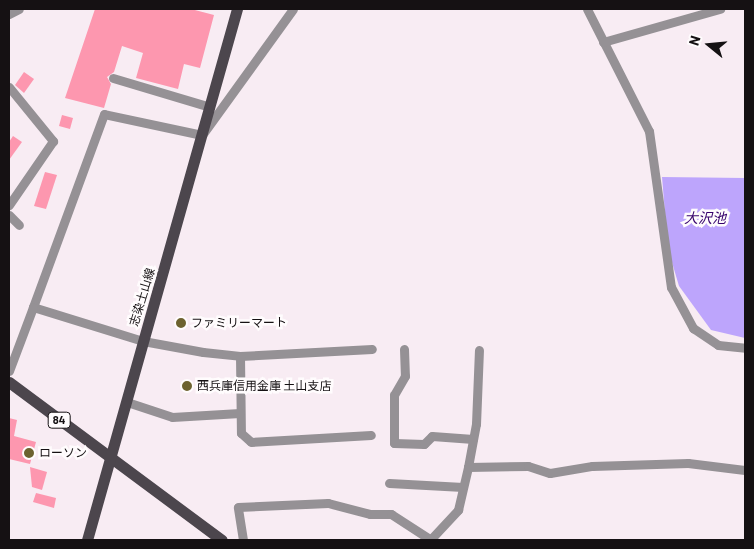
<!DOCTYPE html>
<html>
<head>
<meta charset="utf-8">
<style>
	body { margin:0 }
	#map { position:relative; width:754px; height:549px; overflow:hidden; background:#f8ecf3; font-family:Barlow,"Noto Sans JP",sans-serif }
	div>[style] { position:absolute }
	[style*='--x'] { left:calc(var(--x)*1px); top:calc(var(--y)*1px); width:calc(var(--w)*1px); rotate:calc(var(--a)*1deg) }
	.water>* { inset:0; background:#bda5fc }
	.building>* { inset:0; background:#fd97af }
	.minor>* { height:9px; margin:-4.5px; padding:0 4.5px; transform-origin:4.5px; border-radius:4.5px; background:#959195 }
	.major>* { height:11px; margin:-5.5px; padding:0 5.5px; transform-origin:5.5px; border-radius:5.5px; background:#4c464d }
	.dots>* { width:14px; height:14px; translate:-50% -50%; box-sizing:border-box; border:2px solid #fffcfd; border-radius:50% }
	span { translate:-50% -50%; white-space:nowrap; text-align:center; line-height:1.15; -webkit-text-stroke:5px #fffcfd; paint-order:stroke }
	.shield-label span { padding:1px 4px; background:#fffcfd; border:1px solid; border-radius:4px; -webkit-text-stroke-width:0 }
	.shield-label { font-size:11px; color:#151113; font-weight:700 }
	.street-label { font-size:12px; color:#151113 }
	.poi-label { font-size:12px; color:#151113 }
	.left { translate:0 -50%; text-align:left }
	.water-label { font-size:14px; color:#35016b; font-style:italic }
	.frame { position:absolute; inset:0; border:10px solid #151113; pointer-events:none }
	.north { position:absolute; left:684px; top:20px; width:50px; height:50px; -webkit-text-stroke:4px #fffcfd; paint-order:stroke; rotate:287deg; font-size:14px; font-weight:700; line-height:20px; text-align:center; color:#151113 }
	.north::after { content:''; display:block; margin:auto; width:18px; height:22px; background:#151113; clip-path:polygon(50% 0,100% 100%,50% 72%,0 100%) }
</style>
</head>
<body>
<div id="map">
	<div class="water">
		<div style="clip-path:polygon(662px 177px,745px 178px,745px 338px,711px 330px,679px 286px,668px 249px)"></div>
	</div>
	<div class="building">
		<div style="clip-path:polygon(95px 9px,191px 9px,214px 15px,200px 68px,184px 64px,178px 89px,136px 78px,143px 53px,122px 46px,114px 72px,107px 77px,111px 84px,104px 108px,65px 98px)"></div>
		<div style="clip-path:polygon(24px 72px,34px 79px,24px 93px,15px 85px)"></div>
		<div style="clip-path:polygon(62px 115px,73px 118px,70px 129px,59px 126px)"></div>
		<div style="clip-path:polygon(13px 136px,22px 142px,9px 160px,9px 142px)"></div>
		<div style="clip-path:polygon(45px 172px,57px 175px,46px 209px,34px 206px)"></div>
		<div style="clip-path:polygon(9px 418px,17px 420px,14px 436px,36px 442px,30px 464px,9px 459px)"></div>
		<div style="clip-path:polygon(30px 467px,47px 472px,42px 490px,32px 487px)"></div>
		<div style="clip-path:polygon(36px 493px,56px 498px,54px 508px,33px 502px)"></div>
	</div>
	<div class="minor">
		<div style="--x:293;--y:9;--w:155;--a:125.8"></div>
		<div style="--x:202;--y:135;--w:100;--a:-167.9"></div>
		<div style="--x:104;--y:114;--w:206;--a:110.2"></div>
		<div style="--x:33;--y:307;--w:115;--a:17.2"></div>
		<div style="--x:143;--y:341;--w:61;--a:10.4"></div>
		<div style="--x:203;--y:352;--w:37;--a:6"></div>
		<div style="--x:240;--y:356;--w:132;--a:-3"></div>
		<div style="--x:587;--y:9;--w:137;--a:63.1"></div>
		<div style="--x:649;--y:131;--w:158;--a:82"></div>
		<div style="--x:671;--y:287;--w:47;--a:61.8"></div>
		<div style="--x:693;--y:328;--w:30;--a:34"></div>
		<div style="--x:718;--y:345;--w:27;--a:6"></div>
		<div style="--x:9;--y:14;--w:11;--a:-27"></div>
		<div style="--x:603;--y:42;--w:122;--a:-15.8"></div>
		<div style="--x:113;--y:78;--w:101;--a:16.6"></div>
		<div style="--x:9;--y:87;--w:70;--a:50.8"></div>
		<div style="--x:53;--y:141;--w:78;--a:124.5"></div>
		<div style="--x:9;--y:215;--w:14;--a:45"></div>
		<div style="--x:404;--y:349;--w:27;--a:88"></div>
		<div style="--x:405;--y:376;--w:22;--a:120"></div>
		<div style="--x:394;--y:395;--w:48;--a:90"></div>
		<div style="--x:394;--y:443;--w:30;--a:2"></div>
		<div style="--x:424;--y:444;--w:11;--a:-45"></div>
		<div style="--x:432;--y:436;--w:41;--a:4.2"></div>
		<div style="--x:240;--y:356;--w:77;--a:89.3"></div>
		<div style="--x:241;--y:433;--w:13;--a:42"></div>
		<div style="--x:251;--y:442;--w:120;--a:-3.3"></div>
		<div style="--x:9;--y:371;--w:68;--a:-69.4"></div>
		<div style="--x:127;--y:402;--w:47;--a:18.4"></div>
		<div style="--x:172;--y:417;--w:68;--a:-3.4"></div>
		<div style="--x:468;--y:467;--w:44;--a:-79.5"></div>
		<div style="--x:476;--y:424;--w:74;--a:-87.7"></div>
		<div style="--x:389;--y:483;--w:74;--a:3.1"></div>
		<div style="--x:431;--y:539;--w:40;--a:-47"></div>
		<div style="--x:458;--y:510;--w:44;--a:-76.9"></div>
		<div style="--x:468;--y:467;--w:60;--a:-1"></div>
		<div style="--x:528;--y:466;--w:23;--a:18"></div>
		<div style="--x:550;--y:473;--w:43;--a:-9.5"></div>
		<div style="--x:592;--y:466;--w:96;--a:-1.8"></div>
		<div style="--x:688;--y:463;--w:57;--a:7"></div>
		<div style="--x:243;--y:540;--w:33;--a:-99"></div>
		<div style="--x:238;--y:507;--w:90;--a:-2.5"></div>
		<div style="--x:328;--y:503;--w:43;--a:14.7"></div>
		<div style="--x:370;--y:514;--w:21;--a:0"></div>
		<div style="--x:391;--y:514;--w:48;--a:33"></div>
	</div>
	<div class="major">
		<div style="--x:9;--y:382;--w:265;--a:36.6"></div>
		<div style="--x:87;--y:540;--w:552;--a:-74.23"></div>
	</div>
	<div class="dots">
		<div style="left:181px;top:323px;background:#6d622f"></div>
		<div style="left:187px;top:386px;background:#6d622f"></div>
		<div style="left:29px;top:453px;background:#6d622f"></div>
	</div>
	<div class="shield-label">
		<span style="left:59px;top:420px">84</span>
	</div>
	<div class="street-label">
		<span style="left:142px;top:297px;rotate:-73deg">志染土山線</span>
	</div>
	<div class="poi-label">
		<span class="left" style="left:191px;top:323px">ファミリーマート</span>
		<span class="left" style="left:197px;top:386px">西兵庫信用金庫 土山支店</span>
		<span class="left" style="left:39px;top:453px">ローソン</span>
	</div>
	<div class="water-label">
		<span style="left:705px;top:218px">大沢池</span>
	</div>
	<div class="frame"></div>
	<div class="north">N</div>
</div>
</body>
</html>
